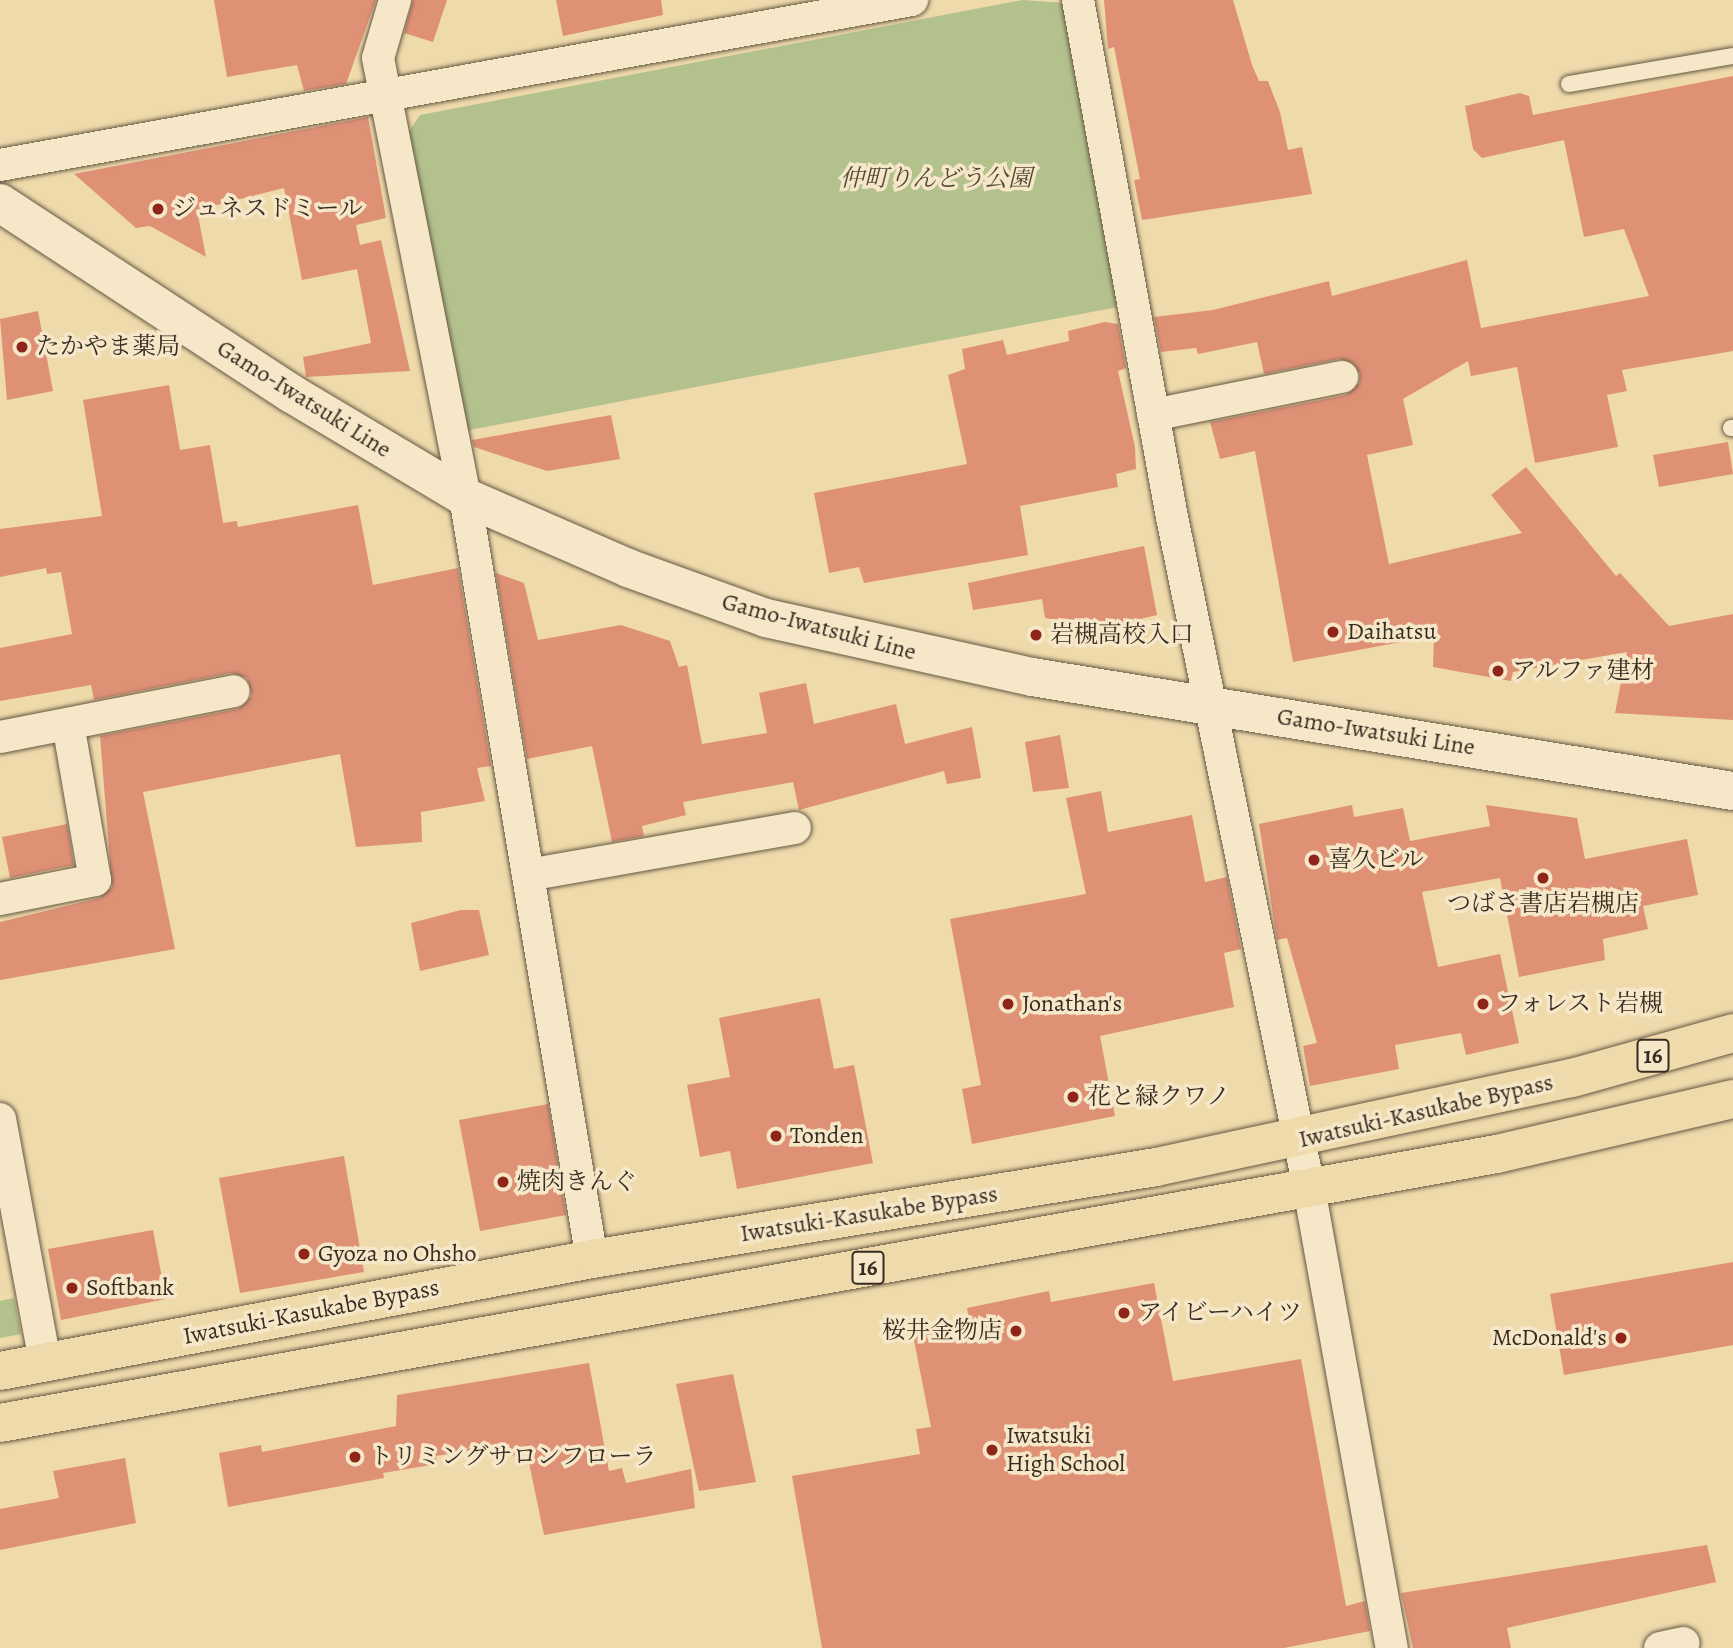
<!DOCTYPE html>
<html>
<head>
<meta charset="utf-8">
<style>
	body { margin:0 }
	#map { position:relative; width:1733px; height:1648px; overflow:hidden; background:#efdaab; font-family:Alegreya,"Noto Serif JP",serif }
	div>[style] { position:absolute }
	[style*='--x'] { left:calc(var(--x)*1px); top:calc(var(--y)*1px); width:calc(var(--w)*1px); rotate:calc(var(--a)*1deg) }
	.green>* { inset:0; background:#b3c18d }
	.building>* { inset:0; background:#df9176 }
	.roads { filter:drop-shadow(0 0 2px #655844) drop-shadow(0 0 2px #655844) }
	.lane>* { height:16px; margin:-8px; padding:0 8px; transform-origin:8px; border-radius:8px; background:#f5e7c8 }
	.street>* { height:32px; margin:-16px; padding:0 16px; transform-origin:16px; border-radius:16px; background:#f5e7c8 }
	.secondary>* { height:38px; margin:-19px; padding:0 19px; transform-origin:19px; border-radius:19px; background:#f5e7c8 }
	.highway>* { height:38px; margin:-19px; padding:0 19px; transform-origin:19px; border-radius:19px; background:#efdaab }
	.dots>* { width:19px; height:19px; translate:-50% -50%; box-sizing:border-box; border:4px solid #f5e7c8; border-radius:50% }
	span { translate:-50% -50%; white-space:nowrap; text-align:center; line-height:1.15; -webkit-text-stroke:7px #f5e7c8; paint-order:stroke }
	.shield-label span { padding:2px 5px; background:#f5e7c8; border:2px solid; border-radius:5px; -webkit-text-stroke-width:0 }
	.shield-label { font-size:23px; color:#372c22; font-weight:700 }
	.park-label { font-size:24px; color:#504a37; font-style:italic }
	.poi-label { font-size:24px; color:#372c22 }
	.left { translate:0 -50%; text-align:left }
	.right { translate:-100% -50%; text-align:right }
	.street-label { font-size:24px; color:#372c22 }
</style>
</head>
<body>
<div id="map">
	<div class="green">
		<div style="clip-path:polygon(1022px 0,1065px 3px,1123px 306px,464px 431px,408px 133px,420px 115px)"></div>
		<div style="clip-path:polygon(14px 1298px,21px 1334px,0 1338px,0 1301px)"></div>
	</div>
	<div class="building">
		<div style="clip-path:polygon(214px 0,376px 0,346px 84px,304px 91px,297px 65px,227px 77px)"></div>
		<div style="clip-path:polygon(413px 0,447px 0,433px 42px,404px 33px)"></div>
		<div style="clip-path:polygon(556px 0,661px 0,663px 15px,563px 36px)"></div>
		<div style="clip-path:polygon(1104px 0,1233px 0,1252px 65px,1259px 81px,1268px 81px,1280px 112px,1288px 150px,1302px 147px,1312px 194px,1142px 220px,1134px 180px,1140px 179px,1114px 47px,1108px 49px)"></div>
		<div style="clip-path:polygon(1733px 76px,1733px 351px,1622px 370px,1627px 391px,1607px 395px,1618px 447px,1535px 463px,1517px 367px,1471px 376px,1468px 361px,1403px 399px,1413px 445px,1367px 455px,1389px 564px,1522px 533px,1491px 495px,1526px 467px,1616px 576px,1620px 573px,1669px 626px,1733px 614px,1733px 720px,1615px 713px,1627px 652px,1513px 672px,1511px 681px,1433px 667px,1434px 636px,1293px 662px,1255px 451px,1220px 459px,1210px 422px,1346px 395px,1359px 383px,1360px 373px,1339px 359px,1264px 374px,1257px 342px,1198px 354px,1196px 348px,1161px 352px,1154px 317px,1213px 310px,1329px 281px,1332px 296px,1467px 260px,1481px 328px,1649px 296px,1624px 229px,1584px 237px,1564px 140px,1482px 158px,1473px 149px,1465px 106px,1520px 93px,1529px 96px,1533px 115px)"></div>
		<div style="clip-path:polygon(368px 117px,386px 218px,356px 225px,360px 245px,381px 240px,410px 371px,306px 377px,303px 357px,371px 343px,357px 269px,302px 280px,284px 188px,197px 210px,206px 257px,150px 226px,136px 228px,74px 174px)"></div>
		<div style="clip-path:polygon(38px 311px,53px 391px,7px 400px,0 319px)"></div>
		<div style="clip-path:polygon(1105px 322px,1118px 324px,1126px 368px,1118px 371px,1135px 447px,1136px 469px,1116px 474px,1118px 487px,1020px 506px,1028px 555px,864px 583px,859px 567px,829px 573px,814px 493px,967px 464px,948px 375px,965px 369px,962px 349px,1003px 340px,1007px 355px,1069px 341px,1068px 331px)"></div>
		<div style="clip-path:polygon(169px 385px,180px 450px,210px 445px,223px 523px,237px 521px,238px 527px,358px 505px,373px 585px,458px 568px,491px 766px,477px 768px,485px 801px,421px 812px,422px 842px,356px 847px,340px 754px,143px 792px,175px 949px,0 980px,0 922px,99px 898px,112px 887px,100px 736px,238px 709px,252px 696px,247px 678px,231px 673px,94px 700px,91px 685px,0 701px,0 648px,72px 634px,61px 572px,47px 574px,46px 568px,0 577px,0 529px,102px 516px,83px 400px)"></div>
		<div style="clip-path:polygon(611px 415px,620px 459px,547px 471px,474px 447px,472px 440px)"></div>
		<div style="clip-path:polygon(1728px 442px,1733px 474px,1659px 487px,1653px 455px)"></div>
		<div style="clip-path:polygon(1144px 546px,1157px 615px,1132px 621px,1131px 631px,1045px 618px,1042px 599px,973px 610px,968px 583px)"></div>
		<div style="clip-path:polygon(496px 573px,524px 583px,538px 640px,621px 625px,670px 641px,679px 667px,687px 665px,702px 744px,767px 733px,759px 693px,806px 683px,814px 724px,896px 704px,905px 744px,972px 727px,981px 778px,947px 784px,944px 771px,799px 810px,793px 782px,683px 802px,686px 815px,642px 826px,644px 836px,612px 842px,592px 746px,527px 759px)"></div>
		<div style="clip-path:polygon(1060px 735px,1069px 788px,1033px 792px,1025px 742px)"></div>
		<div style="clip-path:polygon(1101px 791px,1108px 832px,1192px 815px,1205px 882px,1227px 877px,1241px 949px,1224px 953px,1234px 1007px,1100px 1036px,1115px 1116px,972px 1144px,962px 1089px,981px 1085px,950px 919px,1086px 894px,1066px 798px)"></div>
		<div style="clip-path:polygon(1352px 805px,1354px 817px,1403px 808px,1410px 841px,1490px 826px,1486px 805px,1577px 818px,1585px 859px,1687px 839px,1698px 895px,1643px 906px,1648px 929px,1603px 939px,1605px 960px,1519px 977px,1500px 878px,1422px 892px,1438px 967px,1500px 954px,1519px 1043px,1466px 1055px,1461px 1033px,1395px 1045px,1399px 1069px,1310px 1086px,1303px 1046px,1317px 1043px,1287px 938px,1277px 940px,1259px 824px)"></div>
		<div style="clip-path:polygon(67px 824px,74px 865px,10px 878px,2px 837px)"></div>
		<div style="clip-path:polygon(461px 910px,479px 910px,489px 955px,420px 971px,411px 923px)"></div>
		<div style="clip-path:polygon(820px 998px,834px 1069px,854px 1065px,873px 1163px,737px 1189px,730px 1151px,700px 1157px,687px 1085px,730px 1077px,719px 1018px)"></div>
		<div style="clip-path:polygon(548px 1104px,566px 1215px,480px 1231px,459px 1120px)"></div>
		<div style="clip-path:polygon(344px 1156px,364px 1272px,240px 1293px,219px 1178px)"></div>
		<div style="clip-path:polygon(153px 1230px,166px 1299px,61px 1320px,48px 1249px)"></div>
		<div style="clip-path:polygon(1733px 1262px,1733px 1345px,1564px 1375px,1550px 1294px)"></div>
		<div style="clip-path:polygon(1154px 1283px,1173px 1381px,1301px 1359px,1346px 1606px,1365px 1601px,1370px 1631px,1284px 1648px,822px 1648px,792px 1476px,920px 1454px,916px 1429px,931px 1427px,913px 1335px,970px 1325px,967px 1308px,1049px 1291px,1051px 1302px)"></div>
		<div style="clip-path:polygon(589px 1363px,609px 1471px,622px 1468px,626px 1483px,691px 1469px,695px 1508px,544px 1535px,527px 1453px,511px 1456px,509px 1444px,436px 1456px,437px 1464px,383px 1473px,384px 1478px,228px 1507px,219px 1453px,261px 1445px,262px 1452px,396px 1426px,397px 1395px)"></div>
		<div style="clip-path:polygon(733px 1374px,756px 1482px,699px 1491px,676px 1384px)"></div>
		<div style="clip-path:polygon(125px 1458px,136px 1523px,0 1550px,0 1509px,59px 1498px,53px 1471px)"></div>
		<div style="clip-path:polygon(1707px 1545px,1716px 1582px,1507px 1628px,1511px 1648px,1413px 1648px,1401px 1593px)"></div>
	</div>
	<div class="roads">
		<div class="lane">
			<div style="--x:1569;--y:84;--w:166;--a:-9.7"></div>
			<div style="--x:1731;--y:428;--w:2;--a:0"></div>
		</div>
		<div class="street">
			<div style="--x:395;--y:0;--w:60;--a:106.3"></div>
			<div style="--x:378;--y:58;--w:448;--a:78.8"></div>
			<div style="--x:465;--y:497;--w:773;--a:80.54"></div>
			<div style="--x:1078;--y:0;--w:525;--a:79.7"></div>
			<div style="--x:1172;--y:517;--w:685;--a:78.46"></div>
			<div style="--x:1309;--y:1188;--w:467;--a:79.8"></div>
			<div style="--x:0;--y:165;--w:927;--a:-10.26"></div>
			<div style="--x:1153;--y:415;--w:193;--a:-11.4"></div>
			<div style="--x:0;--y:737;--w:238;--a:-11.1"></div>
			<div style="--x:528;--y:875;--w:271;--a:-10"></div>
			<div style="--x:0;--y:899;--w:97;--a:-11.3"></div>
			<div style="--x:95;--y:880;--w:158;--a:-99.8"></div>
			<div style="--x:0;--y:1119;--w:247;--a:79.5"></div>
			<div style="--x:1660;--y:1648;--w:24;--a:-12"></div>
		</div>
		<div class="secondary">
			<div style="--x:0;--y:203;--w:349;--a:33.2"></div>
			<div style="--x:292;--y:394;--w:201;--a:30.8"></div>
			<div style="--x:465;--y:497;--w:178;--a:23.5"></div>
			<div style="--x:628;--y:568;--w:147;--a:19.9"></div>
			<div style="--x:766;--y:618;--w:272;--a:12.5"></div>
			<div style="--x:1032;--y:677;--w:710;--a:9.24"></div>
		</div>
		<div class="highway">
			<div style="--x:0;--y:1371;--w:603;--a:-10.71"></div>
			<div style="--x:592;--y:1259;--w:571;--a:-9.26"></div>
			<div style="--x:1156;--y:1167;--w:425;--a:-12.1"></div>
			<div style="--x:1572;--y:1078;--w:167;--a:-15.6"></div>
			<div style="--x:0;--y:1423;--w:1521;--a:-10.19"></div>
			<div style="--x:1497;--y:1154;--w:242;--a:-13.1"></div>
		</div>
	</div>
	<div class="dots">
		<div style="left:158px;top:209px;background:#8f2418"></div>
		<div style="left:22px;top:347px;background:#8f2418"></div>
		<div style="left:1333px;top:632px;background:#8f2418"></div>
		<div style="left:1036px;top:635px;background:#8f2418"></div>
		<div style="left:1498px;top:671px;background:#8f2418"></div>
		<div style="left:1314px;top:860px;background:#8f2418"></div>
		<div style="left:1543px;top:878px;background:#8f2418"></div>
		<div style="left:1008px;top:1004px;background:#8f2418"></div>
		<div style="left:1483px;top:1004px;background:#8f2418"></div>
		<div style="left:1073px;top:1097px;background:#8f2418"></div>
		<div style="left:776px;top:1136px;background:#8f2418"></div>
		<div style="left:503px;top:1182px;background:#8f2418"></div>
		<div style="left:304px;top:1254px;background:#8f2418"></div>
		<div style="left:72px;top:1288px;background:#8f2418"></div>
		<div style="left:1124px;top:1313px;background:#8f2418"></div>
		<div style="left:1016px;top:1331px;background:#8f2418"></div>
		<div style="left:1621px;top:1338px;background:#8f2418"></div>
		<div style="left:992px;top:1450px;background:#8f2418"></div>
		<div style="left:355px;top:1457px;background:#8f2418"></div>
	</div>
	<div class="shield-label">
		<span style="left:1653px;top:1056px">16</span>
		<span style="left:868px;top:1268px">16</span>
	</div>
	<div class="park-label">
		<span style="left:936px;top:179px">仲町りんどう公園</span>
	</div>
	<div class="poi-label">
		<span class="left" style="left:172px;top:209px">ジュネスドミール</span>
		<span class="left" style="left:36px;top:347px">たかやま薬局</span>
		<span class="left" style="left:1347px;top:632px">Daihatsu</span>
		<span class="left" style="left:1050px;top:635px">岩槻高校入口</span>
		<span class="left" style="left:1512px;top:671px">アルファ建材</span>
		<span class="left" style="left:1328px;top:860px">喜久ビル</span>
		<span style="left:1543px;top:904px">つばさ書店岩槻店</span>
		<span class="left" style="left:1022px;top:1004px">Jonathan's</span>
		<span class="left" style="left:1497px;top:1004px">フォレスト岩槻</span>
		<span class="left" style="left:1087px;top:1097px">花と緑クワノ</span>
		<span class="left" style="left:790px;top:1136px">Tonden</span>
		<span class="left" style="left:517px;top:1182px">焼肉きんぐ</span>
		<span class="left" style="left:318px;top:1254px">Gyoza no Ohsho</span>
		<span class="left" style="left:86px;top:1288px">Softbank</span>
		<span class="left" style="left:1138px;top:1313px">アイビーハイツ</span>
		<span class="right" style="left:1002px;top:1331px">桜井金物店</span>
		<span class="right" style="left:1607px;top:1338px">McDonald's</span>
		<span class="left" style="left:1006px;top:1450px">Iwatsuki<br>High School</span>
		<span class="left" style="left:369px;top:1457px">トリミングサロンフローラ</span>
	</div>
	<div class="street-label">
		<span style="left:304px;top:399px;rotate:32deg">Gamo-Iwatsuki Line</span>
		<span style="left:819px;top:627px;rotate:15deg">Gamo-Iwatsuki Line</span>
		<span style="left:1376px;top:732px;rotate:9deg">Gamo-Iwatsuki Line</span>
		<span style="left:1426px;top:1111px;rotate:-13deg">Iwatsuki-Kasukabe Bypass</span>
		<span style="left:869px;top:1214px;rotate:-9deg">Iwatsuki-Kasukabe Bypass</span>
		<span style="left:311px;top:1312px;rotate:-11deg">Iwatsuki-Kasukabe Bypass</span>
	</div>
</div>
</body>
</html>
